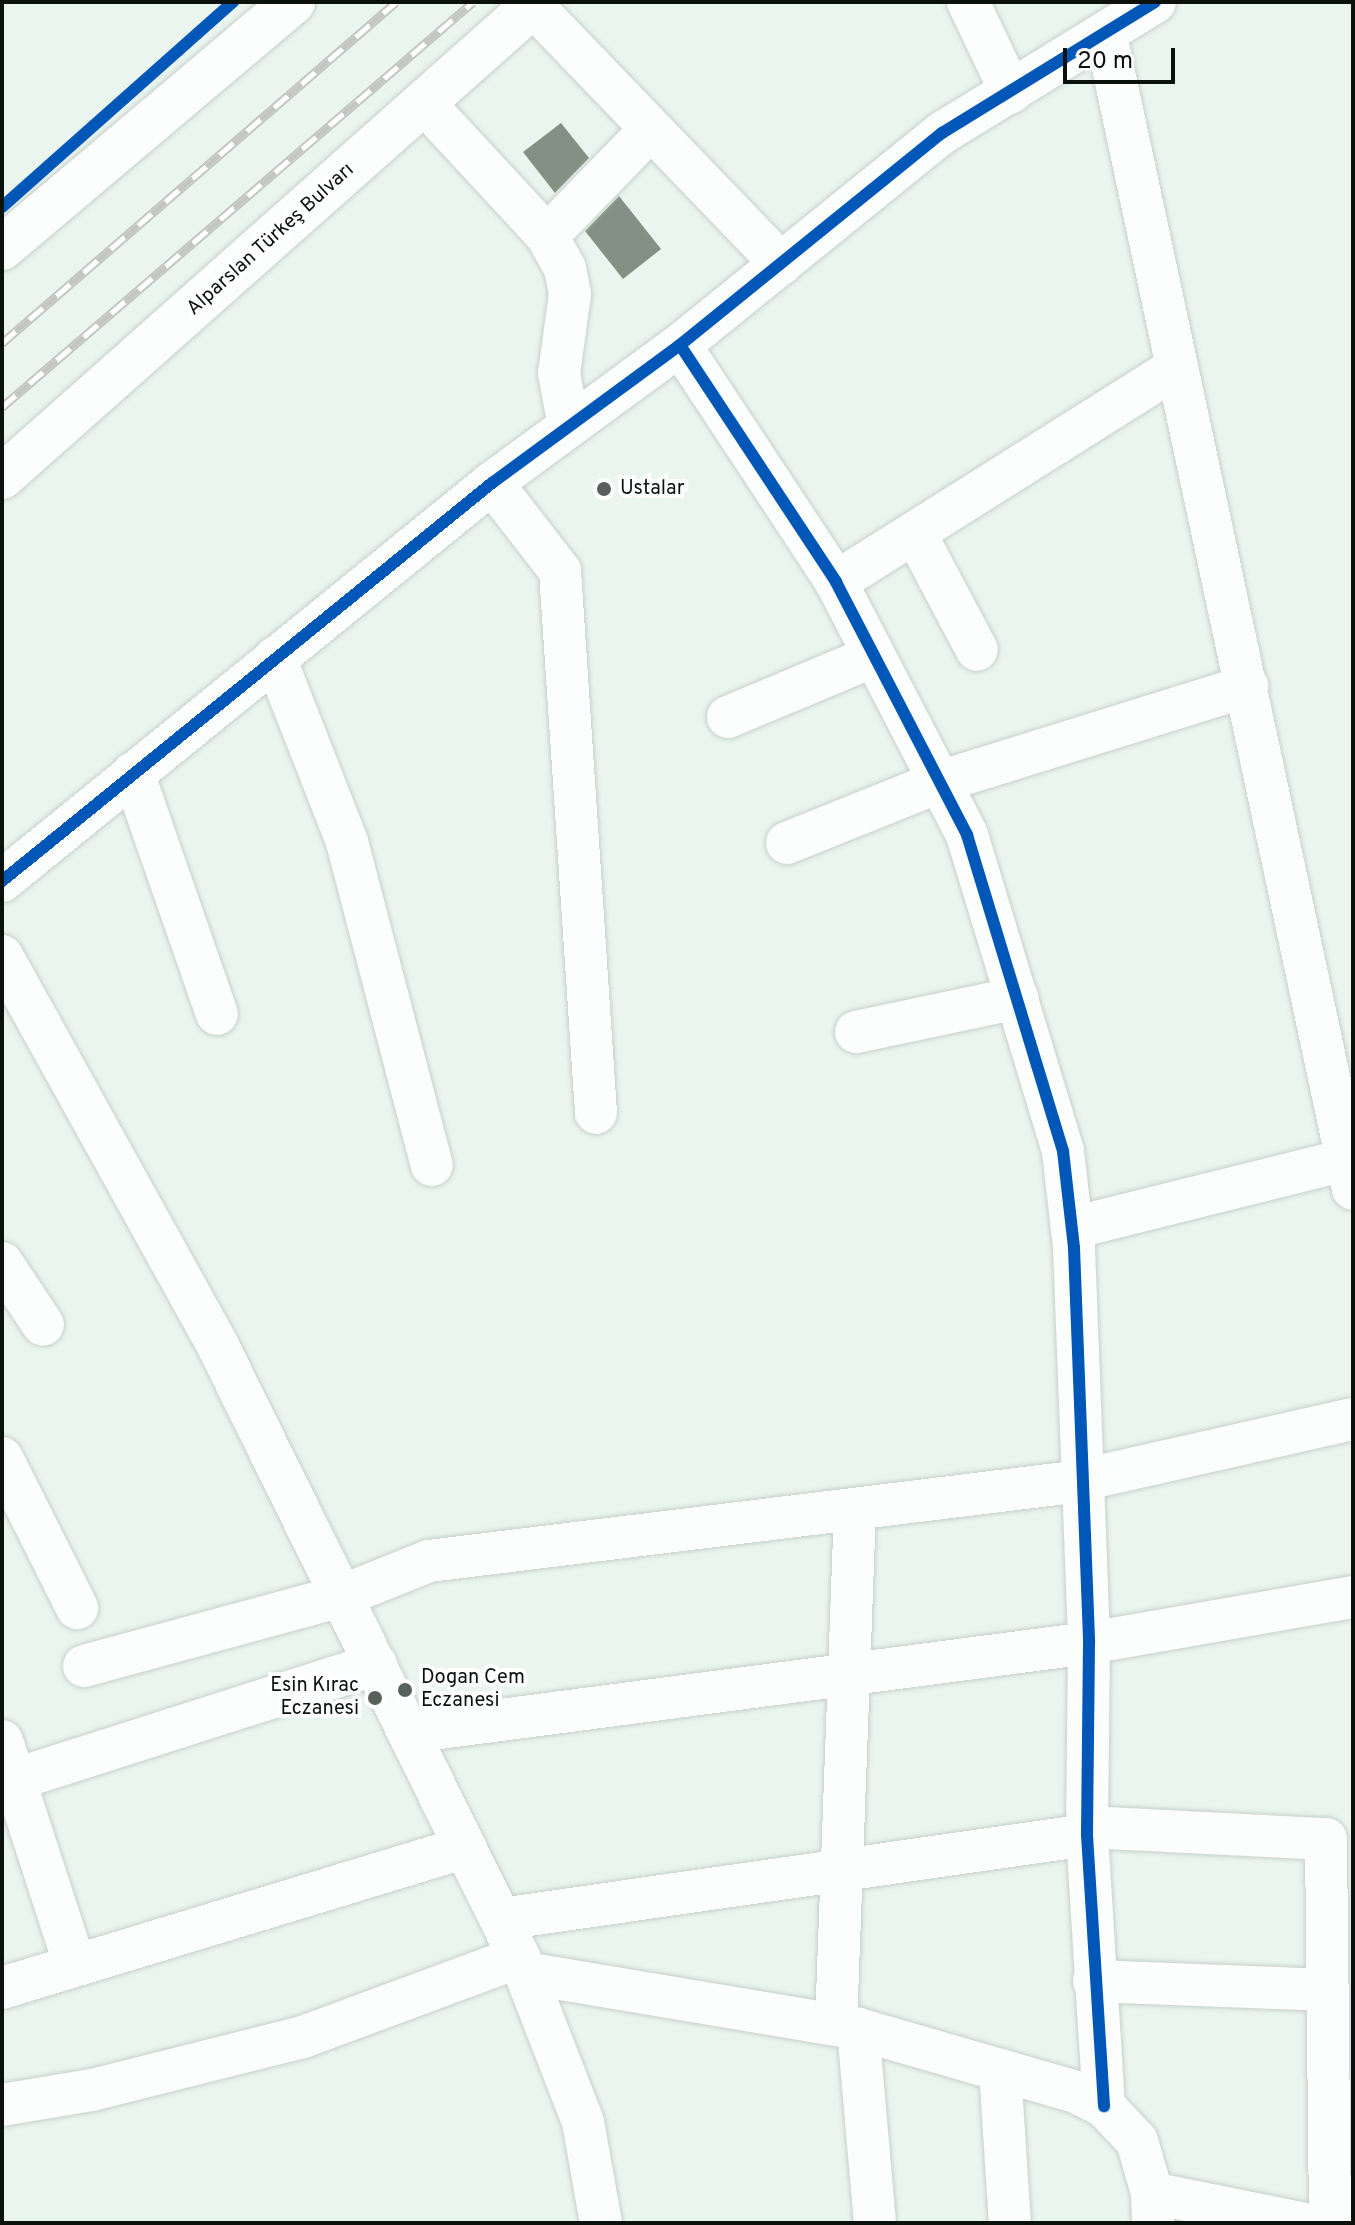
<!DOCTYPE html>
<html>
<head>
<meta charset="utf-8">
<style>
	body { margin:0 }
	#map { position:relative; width:1355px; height:2225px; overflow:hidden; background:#eaf5ef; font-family:Overpass,sans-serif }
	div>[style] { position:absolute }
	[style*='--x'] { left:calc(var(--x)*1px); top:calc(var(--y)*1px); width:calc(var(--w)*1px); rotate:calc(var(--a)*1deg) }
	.building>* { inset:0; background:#849083 }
	.roads { filter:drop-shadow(0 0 2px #c7cfcb) drop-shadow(0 0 2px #c7cfcb) }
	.minor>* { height:42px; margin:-21px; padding:0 21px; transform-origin:21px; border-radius:21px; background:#fcfefd }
	.major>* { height:44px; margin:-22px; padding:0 22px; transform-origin:22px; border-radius:22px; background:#fcfefd }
	.rail>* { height:9px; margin-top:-4.5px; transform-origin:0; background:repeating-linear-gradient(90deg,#fff 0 18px,#c4c6c4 0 36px); box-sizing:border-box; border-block:2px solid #c4c6c4 }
	.cycleway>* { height:12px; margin:-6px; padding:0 6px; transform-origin:6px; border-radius:6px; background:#0057b8 }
	.dots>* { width:22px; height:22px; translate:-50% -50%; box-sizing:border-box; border:4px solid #fff; border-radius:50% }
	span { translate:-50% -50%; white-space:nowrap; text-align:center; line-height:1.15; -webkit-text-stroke:8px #fff; paint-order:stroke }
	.street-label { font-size:20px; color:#0b120e }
	.poi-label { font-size:20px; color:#0b120e }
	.left { translate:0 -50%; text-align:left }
	.right { translate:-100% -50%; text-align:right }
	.frame { position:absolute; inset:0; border:4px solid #0b120e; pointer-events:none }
	.scale { position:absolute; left:1063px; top:48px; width:112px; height:36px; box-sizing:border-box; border:4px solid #0b120e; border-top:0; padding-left:10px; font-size:24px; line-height:28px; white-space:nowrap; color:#0b120e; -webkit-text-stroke:6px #fff; paint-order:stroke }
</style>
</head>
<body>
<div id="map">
	<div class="building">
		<div style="clip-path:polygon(561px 123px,589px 158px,555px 193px,523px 152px)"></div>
		<div style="clip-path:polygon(619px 196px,661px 249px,623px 279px,585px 231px)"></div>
	</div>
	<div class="roads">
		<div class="minor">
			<div style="--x:968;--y:2;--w:100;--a:64.5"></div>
			<div style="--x:533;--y:6;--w:358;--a:46.1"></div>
			<div style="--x:1106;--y:35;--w:1180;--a:77.92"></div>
			<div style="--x:424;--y:103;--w:181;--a:47.2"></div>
			<div style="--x:547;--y:236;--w:37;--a:61"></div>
			<div style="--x:565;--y:268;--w:26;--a:79"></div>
			<div style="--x:570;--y:294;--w:80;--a:97.9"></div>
			<div style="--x:559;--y:373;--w:54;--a:79.3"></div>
			<div style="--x:547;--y:236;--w:149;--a:-45.8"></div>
			<div style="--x:680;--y:345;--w:284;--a:56.6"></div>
			<div style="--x:836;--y:582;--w:285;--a:62.6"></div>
			<div style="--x:967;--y:835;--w:330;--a:73.1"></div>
			<div style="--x:1063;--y:1151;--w:98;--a:83.5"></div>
			<div style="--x:1074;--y:1248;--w:395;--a:87.8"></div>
			<div style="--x:1089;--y:1643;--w:192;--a:90.6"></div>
			<div style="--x:1087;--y:1835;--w:272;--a:86.4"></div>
			<div style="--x:492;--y:483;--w:111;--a:52.3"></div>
			<div style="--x:560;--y:571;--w:543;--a:86.2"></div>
			<div style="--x:915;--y:533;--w:132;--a:62.1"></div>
			<div style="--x:836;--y:582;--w:403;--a:-32.2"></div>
			<div style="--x:275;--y:658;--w:198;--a:68.6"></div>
			<div style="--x:347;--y:842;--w:334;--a:75.3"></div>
			<div style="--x:728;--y:717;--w:158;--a:-22.7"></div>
			<div style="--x:133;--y:773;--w:255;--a:70.8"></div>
			<div style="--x:787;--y:843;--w:164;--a:-21.9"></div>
			<div style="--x:939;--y:782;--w:323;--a:-17.3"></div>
			<div style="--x:2;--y:881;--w:631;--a:-39.09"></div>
			<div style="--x:492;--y:483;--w:233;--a:-36.3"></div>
			<div style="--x:680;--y:345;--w:337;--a:-39"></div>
			<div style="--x:942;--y:133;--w:250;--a:-31.6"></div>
			<div style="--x:2;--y:956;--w:446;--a:61"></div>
			<div style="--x:218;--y:1346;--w:681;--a:63.77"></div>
			<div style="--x:519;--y:1957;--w:177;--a:68.8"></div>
			<div style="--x:583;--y:2122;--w:103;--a:79.9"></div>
			<div style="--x:856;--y:1032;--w:165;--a:-11.9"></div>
			<div style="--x:1072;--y:1228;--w:290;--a:-14"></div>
			<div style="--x:2;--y:1263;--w:74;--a:56.5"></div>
			<div style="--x:2;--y:1458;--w:168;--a:63.4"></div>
			<div style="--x:84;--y:1666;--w:267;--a:-15.2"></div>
			<div style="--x:342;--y:1596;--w:94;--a:-21.9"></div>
			<div style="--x:429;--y:1561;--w:649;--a:-6.99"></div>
			<div style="--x:1073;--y:1482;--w:287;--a:-12.7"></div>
			<div style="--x:409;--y:1732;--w:686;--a:-7.46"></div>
			<div style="--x:1089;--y:1643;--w:268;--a:-9.9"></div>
			<div style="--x:2;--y:1741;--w:232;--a:72"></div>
			<div style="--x:13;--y:1780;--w:381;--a:-17.7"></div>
			<div style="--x:1088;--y:1827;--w:238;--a:2.9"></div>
			<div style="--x:1326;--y:1839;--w:384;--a:89.4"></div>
			<div style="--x:501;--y:1919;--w:592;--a:-8.16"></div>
			<div style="--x:525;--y:1973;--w:338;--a:9.5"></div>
			<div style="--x:858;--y:2029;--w:227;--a:16.1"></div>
			<div style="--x:1076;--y:2092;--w:31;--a:27"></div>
			<div style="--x:1104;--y:2106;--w:48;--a:46.7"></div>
			<div style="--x:1137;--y:2141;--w:54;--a:73.9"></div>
			<div style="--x:1152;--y:2193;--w:30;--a:88"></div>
			<div style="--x:1094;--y:1981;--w:234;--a:2.2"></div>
			<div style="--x:2;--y:1988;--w:484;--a:-16.9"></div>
			<div style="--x:836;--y:2025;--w:516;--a:-87.89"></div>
			<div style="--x:858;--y:2029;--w:195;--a:85"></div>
			<div style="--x:1000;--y:2070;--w:153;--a:86.3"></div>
			<div style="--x:2;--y:2105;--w:91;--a:-9.5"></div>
			<div style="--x:92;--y:2090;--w:218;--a:-14.1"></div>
			<div style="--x:303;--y:2037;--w:230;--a:-20.3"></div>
			<div style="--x:1152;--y:2193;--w:152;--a:11.4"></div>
		</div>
		<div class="major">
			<div style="--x:2;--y:248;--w:381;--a:-40.2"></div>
			<div style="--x:2;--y:477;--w:715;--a:-41.6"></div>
		</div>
	</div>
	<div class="rail">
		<div style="--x:2;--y:343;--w:521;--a:-40.88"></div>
		<div style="--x:2;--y:407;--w:621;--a:-40.69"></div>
	</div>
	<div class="cycleway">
		<div style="--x:2;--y:207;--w:309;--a:-41.6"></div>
		<div style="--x:680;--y:345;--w:284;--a:56.6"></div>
		<div style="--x:836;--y:582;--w:285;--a:62.6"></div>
		<div style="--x:967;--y:835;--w:330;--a:73.1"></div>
		<div style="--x:1063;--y:1151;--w:98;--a:83.5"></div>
		<div style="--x:1074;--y:1248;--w:395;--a:87.8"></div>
		<div style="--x:1089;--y:1643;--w:192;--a:90.6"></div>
		<div style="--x:1087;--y:1835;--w:272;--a:86.4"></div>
		<div style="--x:2;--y:881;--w:631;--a:-39.09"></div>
		<div style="--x:492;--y:483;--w:233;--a:-36.3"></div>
		<div style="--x:680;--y:345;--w:337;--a:-39"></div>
		<div style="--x:942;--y:133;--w:250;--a:-31.6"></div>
	</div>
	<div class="dots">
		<div style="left:604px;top:489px;background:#59615d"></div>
		<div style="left:405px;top:1690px;background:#59615d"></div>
		<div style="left:375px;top:1698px;background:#59615d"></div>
	</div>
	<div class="street-label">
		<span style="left:271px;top:240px;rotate:-42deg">Alparslan Türkeş Bulvarı</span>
	</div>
	<div class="poi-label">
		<span class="left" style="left:620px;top:489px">Ustalar</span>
		<span class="left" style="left:421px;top:1690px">Dogan Cem<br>Eczanesi</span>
		<span class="right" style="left:359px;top:1698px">Esin Kırac<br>Eczanesi</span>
	</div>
	<div class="frame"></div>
	<div class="scale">20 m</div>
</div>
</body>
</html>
